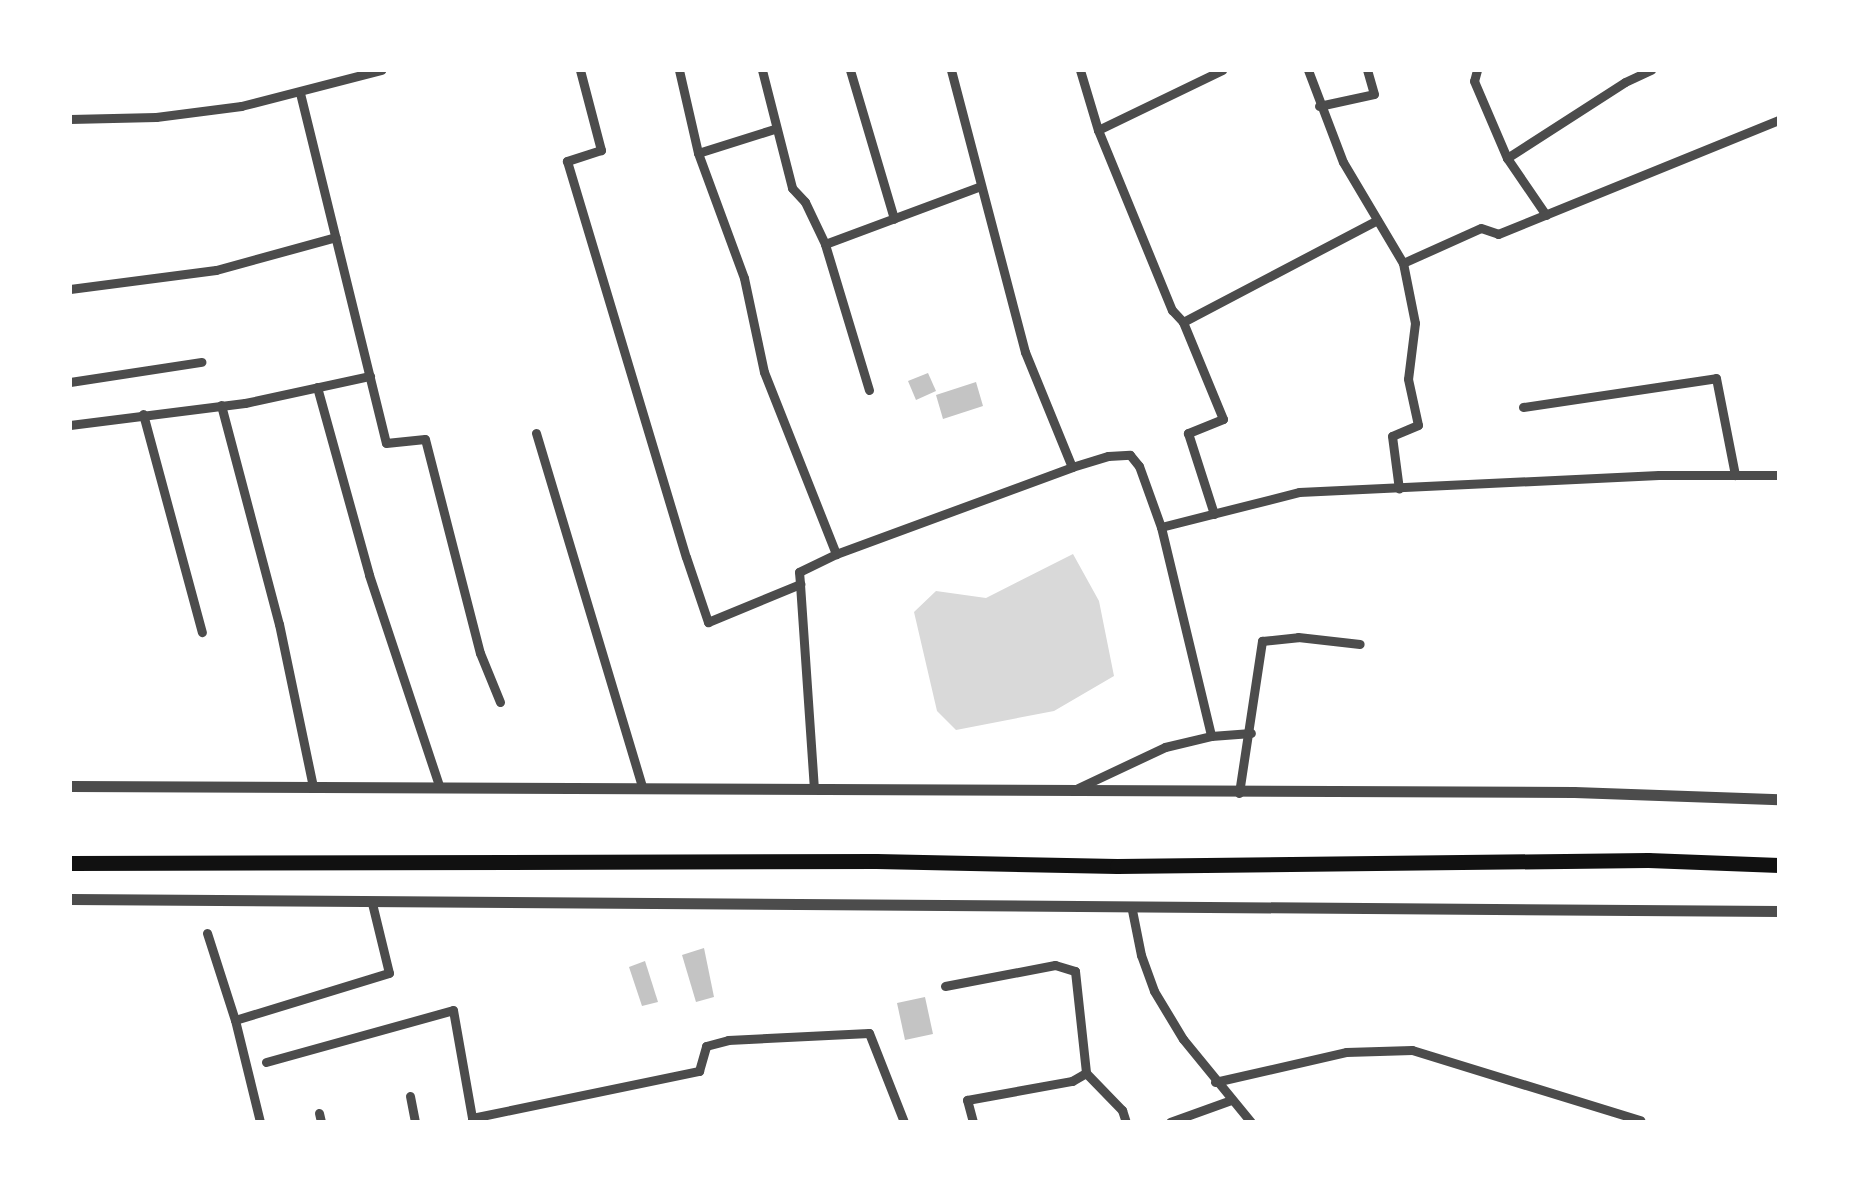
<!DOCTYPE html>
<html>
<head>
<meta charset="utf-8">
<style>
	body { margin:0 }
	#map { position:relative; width:1849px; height:1192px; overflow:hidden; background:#fff; font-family:Barlow,sans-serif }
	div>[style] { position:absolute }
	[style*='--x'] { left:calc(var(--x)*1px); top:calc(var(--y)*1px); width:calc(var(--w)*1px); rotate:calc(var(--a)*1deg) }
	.water>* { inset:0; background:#d9d9d9 }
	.building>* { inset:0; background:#c4c4c4 }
	.minor>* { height:9px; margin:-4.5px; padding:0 4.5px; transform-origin:4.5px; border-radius:4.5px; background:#4c4c4c }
	.tertiary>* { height:11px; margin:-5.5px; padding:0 5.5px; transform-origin:5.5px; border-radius:5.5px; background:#4c4c4c }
	.trunk>* { height:15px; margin:-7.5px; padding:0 7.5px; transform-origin:7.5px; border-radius:7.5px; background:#111 }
	span { translate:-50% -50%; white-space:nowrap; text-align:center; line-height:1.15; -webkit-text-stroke:8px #fff; paint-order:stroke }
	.frame { position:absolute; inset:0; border:72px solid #fff; pointer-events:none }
</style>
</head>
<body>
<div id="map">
	<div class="water">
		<div style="clip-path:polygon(1073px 554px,1099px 601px,1114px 676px,1054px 711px,956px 730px,937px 711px,914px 612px,936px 591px,986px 598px)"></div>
	</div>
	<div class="building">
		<div style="clip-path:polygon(928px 373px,936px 391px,916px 400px,908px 381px)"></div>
		<div style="clip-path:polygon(976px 382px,983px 406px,943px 419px,936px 395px)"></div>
		<div style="clip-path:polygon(704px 948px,714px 997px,696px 1002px,682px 955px)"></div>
		<div style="clip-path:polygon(645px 961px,658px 1002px,642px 1006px,629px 967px)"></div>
		<div style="clip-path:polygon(925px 997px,933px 1034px,905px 1040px,897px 1003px)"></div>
	</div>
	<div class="minor">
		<div style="--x:580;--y:70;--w:83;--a:75.3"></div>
		<div style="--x:601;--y:150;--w:36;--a:162"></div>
		<div style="--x:567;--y:161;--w:413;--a:73.3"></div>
		<div style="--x:686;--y:557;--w:69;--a:71.3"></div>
		<div style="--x:708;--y:622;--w:100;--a:-22.4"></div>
		<div style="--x:800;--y:584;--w:203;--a:86.1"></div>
		<div style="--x:679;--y:70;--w:85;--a:77.1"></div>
		<div style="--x:698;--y:153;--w:80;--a:-17.5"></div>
		<div style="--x:762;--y:70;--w:122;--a:75.7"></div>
		<div style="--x:792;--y:188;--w:19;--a:47"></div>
		<div style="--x:805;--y:202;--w:47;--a:64.5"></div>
		<div style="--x:850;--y:70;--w:155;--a:73.5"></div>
		<div style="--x:951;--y:70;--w:292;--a:75.3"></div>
		<div style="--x:1025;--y:352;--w:124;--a:67.8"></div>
		<div style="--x:1072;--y:467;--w:38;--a:-17"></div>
		<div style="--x:1108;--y:456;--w:22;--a:-3"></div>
		<div style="--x:1130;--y:455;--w:14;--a:51"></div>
		<div style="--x:1139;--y:466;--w:65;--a:70.2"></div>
		<div style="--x:1161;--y:527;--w:142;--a:-14.2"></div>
		<div style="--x:1299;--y:492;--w:360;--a:-2.7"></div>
		<div style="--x:1659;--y:475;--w:120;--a:0"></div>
		<div style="--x:1080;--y:70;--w:63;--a:73.3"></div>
		<div style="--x:1098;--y:130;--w:138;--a:-25.8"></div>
		<div style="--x:1308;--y:70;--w:98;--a:69.2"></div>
		<div style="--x:1343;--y:162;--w:117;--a:59.3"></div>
		<div style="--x:1403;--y:263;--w:61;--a:78.7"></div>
		<div style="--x:1415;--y:323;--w:56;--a:97.1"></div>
		<div style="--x:1408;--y:379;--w:47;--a:77.7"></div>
		<div style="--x:1418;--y:425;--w:28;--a:157"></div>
		<div style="--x:1392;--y:436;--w:53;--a:82.5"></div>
		<div style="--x:1477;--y:70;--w:11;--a:105"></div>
		<div style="--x:1474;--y:81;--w:84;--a:66.8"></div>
		<div style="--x:1507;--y:158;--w:69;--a:55.6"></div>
		<div style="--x:300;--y:93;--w:360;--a:76.2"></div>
		<div style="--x:386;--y:443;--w:39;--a:-6"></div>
		<div style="--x:425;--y:439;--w:221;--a:75.6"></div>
		<div style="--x:480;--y:653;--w:53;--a:67.8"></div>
		<div style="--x:1319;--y:106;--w:56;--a:-12.3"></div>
		<div style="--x:1374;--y:94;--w:25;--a:-106"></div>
		<div style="--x:70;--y:119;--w:86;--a:-1.3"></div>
		<div style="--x:156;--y:117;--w:86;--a:-7.4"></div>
		<div style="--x:241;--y:106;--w:145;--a:-14.4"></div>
		<div style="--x:1098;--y:130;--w:195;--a:67.7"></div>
		<div style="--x:1172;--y:310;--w:16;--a:47"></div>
		<div style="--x:1183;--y:322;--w:105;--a:67.6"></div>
		<div style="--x:1223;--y:419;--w:38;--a:158"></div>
		<div style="--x:1188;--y:433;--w:85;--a:72.2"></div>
		<div style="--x:698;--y:153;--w:133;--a:69.8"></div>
		<div style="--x:744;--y:278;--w:96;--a:78"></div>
		<div style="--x:764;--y:372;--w:196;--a:68.4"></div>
		<div style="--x:836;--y:554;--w:41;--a:154.1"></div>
		<div style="--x:799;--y:572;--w:12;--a:85"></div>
		<div style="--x:1507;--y:158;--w:140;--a:-32.8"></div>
		<div style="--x:1625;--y:82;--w:29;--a:-25"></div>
		<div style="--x:1403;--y:263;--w:85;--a:-24.2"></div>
		<div style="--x:1481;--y:228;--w:18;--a:19"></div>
		<div style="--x:1498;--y:234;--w:303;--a:-22.1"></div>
		<div style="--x:70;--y:289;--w:147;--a:-7.4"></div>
		<div style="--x:216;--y:270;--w:124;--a:-15.4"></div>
		<div style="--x:1183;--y:322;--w:219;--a:-27.7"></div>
		<div style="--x:70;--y:382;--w:133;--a:-8.7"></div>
		<div style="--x:317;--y:387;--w:195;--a:74.5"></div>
		<div style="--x:369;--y:575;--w:221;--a:71.6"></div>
		<div style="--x:869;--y:390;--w:152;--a:-106.8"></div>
		<div style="--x:825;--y:244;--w:166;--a:-20.4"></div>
		<div style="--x:221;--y:405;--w:227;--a:75.2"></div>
		<div style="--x:279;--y:624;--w:167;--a:78.2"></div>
		<div style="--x:1523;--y:407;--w:195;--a:-8.5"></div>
		<div style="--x:1716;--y:378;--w:99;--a:78.9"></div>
		<div style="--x:143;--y:414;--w:226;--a:74.9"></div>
		<div style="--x:70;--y:425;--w:176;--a:-7.2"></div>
		<div style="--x:245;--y:403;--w:128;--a:-12.2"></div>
		<div style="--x:536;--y:433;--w:369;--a:73.3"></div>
		<div style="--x:1161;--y:527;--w:215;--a:76.5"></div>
		<div style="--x:836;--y:554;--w:252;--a:-20.2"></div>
		<div style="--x:1078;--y:788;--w:96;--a:-25.2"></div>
		<div style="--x:1165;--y:747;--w:47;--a:-13.4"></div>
		<div style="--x:1211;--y:736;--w:40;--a:-4.3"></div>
		<div style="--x:1239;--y:793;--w:154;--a:-81.4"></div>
		<div style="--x:1262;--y:641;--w:36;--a:-6"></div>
		<div style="--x:1298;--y:637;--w:62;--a:6.4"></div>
		<div style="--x:1132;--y:910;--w:46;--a:78.7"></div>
		<div style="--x:1141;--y:955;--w:38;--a:70"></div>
		<div style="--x:1154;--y:991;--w:56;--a:58.9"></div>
		<div style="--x:1183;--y:1039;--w:107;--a:50.7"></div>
		<div style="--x:207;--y:933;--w:91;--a:72.2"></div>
		<div style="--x:235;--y:1020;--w:105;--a:76.2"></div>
		<div style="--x:945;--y:986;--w:112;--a:-10.8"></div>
		<div style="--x:1055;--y:965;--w:21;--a:17"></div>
		<div style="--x:1075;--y:971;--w:103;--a:83.8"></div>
		<div style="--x:235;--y:1020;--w:161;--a:-17"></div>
		<div style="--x:389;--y:973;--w:72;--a:-103.7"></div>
		<div style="--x:266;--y:1062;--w:194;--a:-15.5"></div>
		<div style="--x:453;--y:1010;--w:110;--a:80"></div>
		<div style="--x:1215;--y:1082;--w:134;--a:-12.9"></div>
		<div style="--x:1346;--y:1052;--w:66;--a:-1.7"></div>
		<div style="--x:1412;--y:1050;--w:239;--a:17.1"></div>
		<div style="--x:410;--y:1096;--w:26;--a:79"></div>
		<div style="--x:319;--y:1113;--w:9;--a:77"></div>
		<div style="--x:473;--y:1122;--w:4;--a:-104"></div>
		<div style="--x:472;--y:1118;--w:232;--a:-11.7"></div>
		<div style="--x:699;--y:1071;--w:26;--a:-74"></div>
		<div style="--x:706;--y:1046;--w:23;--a:-15"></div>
		<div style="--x:728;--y:1040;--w:141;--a:-2.8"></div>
		<div style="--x:869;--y:1033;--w:96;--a:68.5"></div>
		<div style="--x:973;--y:1122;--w:23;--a:-105"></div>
		<div style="--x:967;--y:1100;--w:107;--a:-10.3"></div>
		<div style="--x:1072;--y:1081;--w:16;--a:-30"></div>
		<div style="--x:1086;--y:1073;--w:52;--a:45.8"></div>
		<div style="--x:1122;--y:1110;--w:13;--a:72"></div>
		<div style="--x:1170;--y:1122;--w:65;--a:-19.8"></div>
	</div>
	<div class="tertiary">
		<div style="--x:70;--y:786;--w:1504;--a:0.23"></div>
		<div style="--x:1574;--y:792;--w:205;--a:2"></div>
		<div style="--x:70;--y:899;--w:1709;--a:0.4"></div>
	</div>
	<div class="trunk">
		<div style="--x:70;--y:863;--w:806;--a:-0.14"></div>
		<div style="--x:876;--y:861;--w:241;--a:1.2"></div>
		<div style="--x:1117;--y:866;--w:531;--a:-0.65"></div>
		<div style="--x:1648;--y:860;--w:131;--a:2.2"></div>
	</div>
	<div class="frame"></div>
</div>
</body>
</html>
